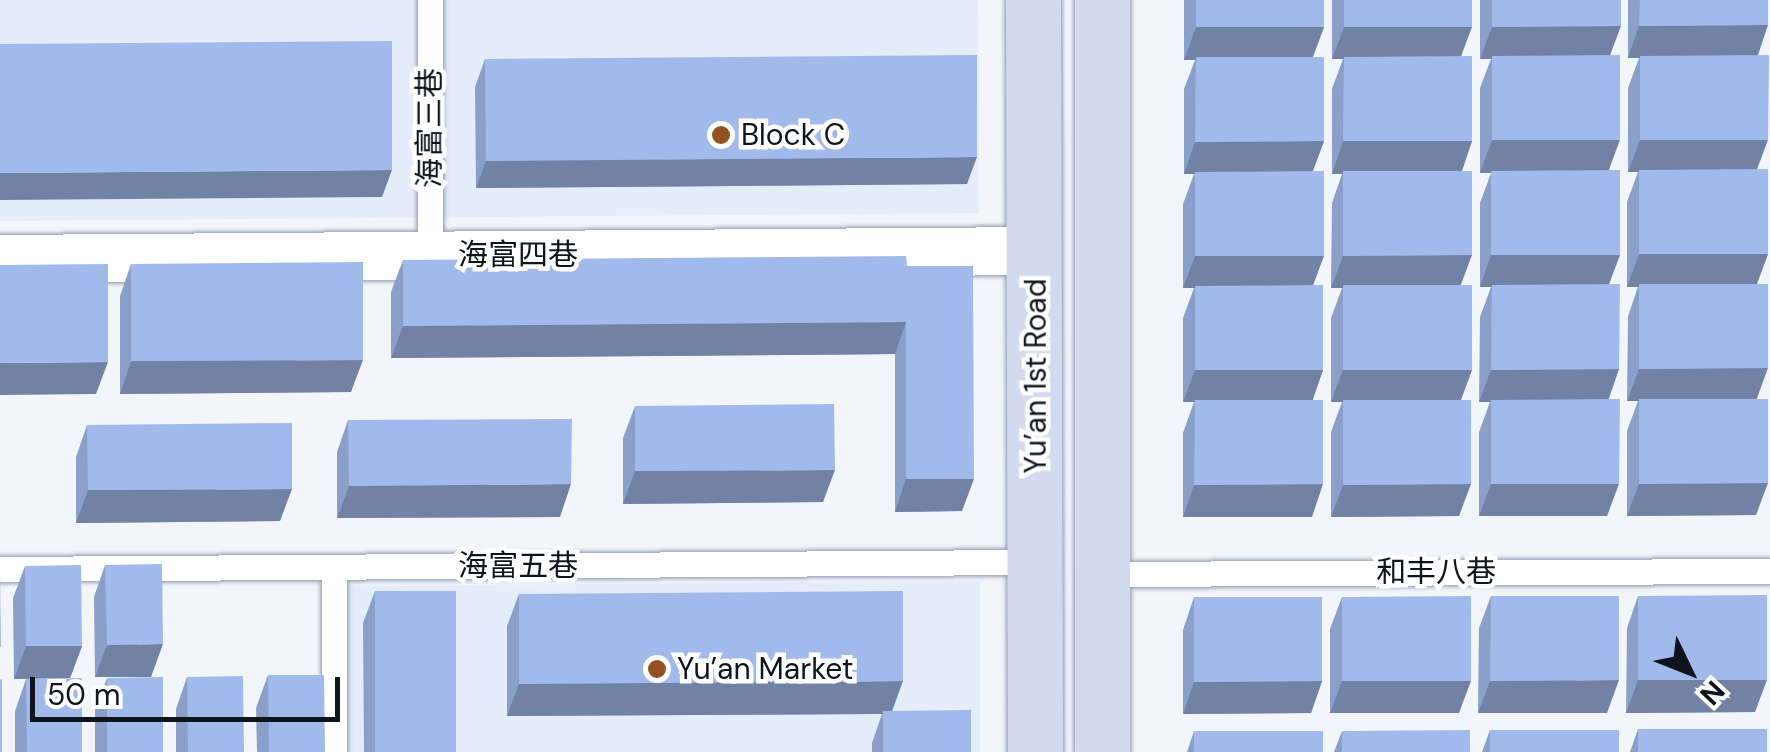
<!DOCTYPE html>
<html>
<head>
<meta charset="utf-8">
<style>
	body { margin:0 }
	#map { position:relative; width:1770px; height:752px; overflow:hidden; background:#f2f5fa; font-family:"DM Sans","Noto Sans SC",sans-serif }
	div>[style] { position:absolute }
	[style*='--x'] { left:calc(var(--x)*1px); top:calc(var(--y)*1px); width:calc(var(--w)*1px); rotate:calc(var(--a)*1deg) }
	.built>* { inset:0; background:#e5ecfa }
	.roads { filter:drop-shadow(0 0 2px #919db5) drop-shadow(0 0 2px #919db5) }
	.service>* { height:25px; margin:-12.5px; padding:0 12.5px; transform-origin:12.5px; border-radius:12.5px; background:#fff }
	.minor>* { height:48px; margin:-24px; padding:0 24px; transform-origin:24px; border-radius:24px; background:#fff }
	.secondary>* { height:55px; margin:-27.5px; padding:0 27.5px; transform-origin:27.5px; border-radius:27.5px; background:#d2dbee }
	.wall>* { inset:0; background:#8aa0cb }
	.shaded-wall>* { inset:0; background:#7182a5 }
	.building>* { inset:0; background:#a1baec }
	.dots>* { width:28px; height:28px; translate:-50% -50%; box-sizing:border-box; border:5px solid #fff; border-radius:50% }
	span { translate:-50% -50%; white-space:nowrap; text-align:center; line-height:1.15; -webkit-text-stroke:9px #fff; paint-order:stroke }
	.street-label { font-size:30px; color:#0e131c }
	.poi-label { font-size:30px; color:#0e131c }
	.left { translate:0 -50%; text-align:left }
	.north { position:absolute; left:1640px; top:622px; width:100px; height:100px; -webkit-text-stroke:8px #fff; paint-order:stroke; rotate:133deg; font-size:28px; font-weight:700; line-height:40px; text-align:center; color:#0e131c }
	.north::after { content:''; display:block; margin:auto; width:35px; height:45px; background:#0e131c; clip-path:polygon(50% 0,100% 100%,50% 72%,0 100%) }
	.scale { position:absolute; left:30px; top:677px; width:310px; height:45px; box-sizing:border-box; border:5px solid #0e131c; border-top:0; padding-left:12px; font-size:30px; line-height:35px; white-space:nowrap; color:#0e131c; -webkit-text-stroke:8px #fff; paint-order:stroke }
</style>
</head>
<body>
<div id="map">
	<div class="built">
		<div style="clip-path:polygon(0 0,978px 0,979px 213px,0 221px)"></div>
		<div style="clip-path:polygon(980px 581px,980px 752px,334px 752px,334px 586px)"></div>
	</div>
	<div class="roads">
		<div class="service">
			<div style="--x:430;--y:0;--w:255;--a:90"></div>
			<div style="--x:334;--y:567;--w:185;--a:90"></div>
			<div style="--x:0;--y:569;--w:1035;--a:-0.39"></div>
			<div style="--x:1102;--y:574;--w:668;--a:-0.26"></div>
		</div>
		<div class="minor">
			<div style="--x:0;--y:259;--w:1036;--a:-0.44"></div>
		</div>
		<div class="secondary">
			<div style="--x:1033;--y:0;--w:752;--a:89.85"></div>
			<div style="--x:1102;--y:0;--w:752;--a:90"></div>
		</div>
	</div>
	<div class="wall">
		<div style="clip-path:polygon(1184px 0,1324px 0,1324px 27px,1313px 57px,1324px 141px,1313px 171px,1313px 285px,1323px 370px,1312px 400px,1312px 517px,1183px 517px,1183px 433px,1194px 402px,1183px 402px,1183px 318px,1194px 288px,1183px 288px,1183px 204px,1194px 174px,1184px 174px,1184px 89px,1195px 60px,1184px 60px)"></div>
		<div style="clip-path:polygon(1332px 0,1472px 0,1461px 56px,1472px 141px,1462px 171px,1461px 285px,1472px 370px,1461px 400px,1459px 516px,1331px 517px,1331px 432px,1342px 402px,1331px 402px,1331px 318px,1342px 288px,1331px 288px,1332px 203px,1342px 174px,1332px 174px,1332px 89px,1343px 59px,1332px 59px)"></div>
		<div style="clip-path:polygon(1480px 0,1621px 0,1610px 55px,1607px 516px,1479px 516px,1479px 432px,1490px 402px,1479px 402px,1480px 317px,1491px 287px,1480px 287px,1480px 203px,1491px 173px,1480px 173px,1480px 88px,1491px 59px,1480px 59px)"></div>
		<div style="clip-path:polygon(1628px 0,1768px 0,1757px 55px,1757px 169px,1768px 254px,1757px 284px,1756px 515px,1627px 516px,1627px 431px,1638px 401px,1627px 401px,1628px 316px,1638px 287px,1627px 287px,1627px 202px,1638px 172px,1628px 172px,1628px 88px,1639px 58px,1628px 58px)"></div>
		<div style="clip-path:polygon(485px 59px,967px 184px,476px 188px,475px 87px)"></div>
		<div style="clip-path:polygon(403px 260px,907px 266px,962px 511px,895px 512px,895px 354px,391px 358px,391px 292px)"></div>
		<div style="clip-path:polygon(131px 264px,351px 392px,120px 394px,120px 296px)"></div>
		<div style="clip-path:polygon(635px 406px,823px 502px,623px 504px,623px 438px)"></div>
		<div style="clip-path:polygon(348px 420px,560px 517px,337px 518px,337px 452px)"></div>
		<div style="clip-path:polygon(87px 425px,280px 521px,76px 523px,76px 457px)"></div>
		<div style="clip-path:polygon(105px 565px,151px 677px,95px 677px,94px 597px)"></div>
		<div style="clip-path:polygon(25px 566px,82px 646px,70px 678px,14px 679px,13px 598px)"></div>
		<div style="clip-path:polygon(375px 591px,456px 752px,364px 752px,363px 623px)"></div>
		<div style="clip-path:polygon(519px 594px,892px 711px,971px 752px,872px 752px,872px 743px,882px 714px,507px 716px,507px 626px)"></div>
		<div style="clip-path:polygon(1491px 596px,1607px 713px,1478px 713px,1479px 628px)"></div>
		<div style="clip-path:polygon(1638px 596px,1755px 712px,1626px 713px,1627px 628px)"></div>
		<div style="clip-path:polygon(1194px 597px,1322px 681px,1311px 713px,1183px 714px,1183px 630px)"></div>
		<div style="clip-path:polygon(1342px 597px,1459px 713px,1330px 713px,1330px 629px)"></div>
		<div style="clip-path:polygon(268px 675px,325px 752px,257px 752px,256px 708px)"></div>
		<div style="clip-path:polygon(187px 677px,244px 752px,176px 752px,176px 709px)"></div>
		<div style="clip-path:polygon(107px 678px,163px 752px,95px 752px,95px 710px)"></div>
		<div style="clip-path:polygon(26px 679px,82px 752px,15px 752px,15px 711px)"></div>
		<div style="clip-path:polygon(1638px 729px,1767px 752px,1630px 752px)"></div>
		<div style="clip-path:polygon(1490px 730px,1619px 752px,1482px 752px)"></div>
		<div style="clip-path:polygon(1194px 731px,1323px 752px,1187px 752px)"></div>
		<div style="clip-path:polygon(1342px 731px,1470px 752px,1334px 752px)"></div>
	</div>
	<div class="shaded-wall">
		<div style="clip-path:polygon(1768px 25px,1757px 58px,1628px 58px,1639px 26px)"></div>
		<div style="clip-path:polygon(1621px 26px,1609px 58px,1480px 59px,1492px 27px)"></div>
		<div style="clip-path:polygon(1196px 27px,1324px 27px,1312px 59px,1184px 60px)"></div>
		<div style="clip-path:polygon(1344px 27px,1472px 27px,1460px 59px,1332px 59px)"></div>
		<div style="clip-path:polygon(1492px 140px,1620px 140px,1608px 172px,1480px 173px)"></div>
		<div style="clip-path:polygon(1640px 140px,1768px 140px,1756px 172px,1628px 172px)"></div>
		<div style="clip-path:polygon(1324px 141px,1312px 173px,1184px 174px,1195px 142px)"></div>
		<div style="clip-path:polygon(1343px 141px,1472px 141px,1461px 173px,1332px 174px)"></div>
		<div style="clip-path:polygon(977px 157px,967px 184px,476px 188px,486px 161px)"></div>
		<div style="clip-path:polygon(392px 170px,382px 197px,0 200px,0 173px)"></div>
		<div style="clip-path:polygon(1639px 254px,1768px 254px,1756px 286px,1627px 287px)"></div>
		<div style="clip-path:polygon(1472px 255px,1460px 287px,1331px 288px,1343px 256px)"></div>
		<div style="clip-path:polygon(1491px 255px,1620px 255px,1608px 287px,1480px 287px)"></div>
		<div style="clip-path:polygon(1195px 256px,1324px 256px,1312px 288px,1183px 288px)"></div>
		<div style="clip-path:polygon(906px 322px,895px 354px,391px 358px,403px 326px)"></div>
		<div style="clip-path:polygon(363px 360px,351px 392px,120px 394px,131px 361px)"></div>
		<div style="clip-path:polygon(108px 362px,96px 394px,0 395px,0 363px)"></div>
		<div style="clip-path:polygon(1768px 368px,1756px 401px,1627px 401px,1639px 369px)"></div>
		<div style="clip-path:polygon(1619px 369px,1608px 401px,1479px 402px,1491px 370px)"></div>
		<div style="clip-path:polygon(1195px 370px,1323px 370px,1312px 402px,1183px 402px)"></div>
		<div style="clip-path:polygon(1343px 370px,1472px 370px,1460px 402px,1331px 402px)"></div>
		<div style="clip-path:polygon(835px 470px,823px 502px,623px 504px,635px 471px)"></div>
		<div style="clip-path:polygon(906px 479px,974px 479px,962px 511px,895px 512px)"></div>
		<div style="clip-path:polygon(1768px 483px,1756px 515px,1627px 516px,1639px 484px)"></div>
		<div style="clip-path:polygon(571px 484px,560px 517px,337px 518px,349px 486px)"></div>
		<div style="clip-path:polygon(1323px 484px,1312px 517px,1183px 517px,1194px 485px)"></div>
		<div style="clip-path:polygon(1471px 484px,1459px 516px,1331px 517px,1343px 485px)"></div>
		<div style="clip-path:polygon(1491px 484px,1619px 484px,1607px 516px,1479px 516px)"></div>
		<div style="clip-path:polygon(292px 489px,280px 521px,76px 523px,88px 490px)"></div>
		<div style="clip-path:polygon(163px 644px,151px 677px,95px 677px,107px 645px)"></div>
		<div style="clip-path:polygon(26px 646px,82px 646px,70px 678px,14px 679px)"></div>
		<div style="clip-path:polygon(1619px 680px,1607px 713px,1478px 713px,1490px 681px)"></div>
		<div style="clip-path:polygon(1638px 680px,1767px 680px,1755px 712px,1626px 713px)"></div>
		<div style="clip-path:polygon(903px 681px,891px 714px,507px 716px,519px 684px)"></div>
		<div style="clip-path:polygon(1322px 681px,1311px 713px,1183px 714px,1194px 682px)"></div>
		<div style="clip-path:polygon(1342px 681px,1471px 681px,1459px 713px,1330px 713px)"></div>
	</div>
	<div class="building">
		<div style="clip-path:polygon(1196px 0,1324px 0,1324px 27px,1196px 27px)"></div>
		<div style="clip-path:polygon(1344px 0,1472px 0,1472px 27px,1344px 27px)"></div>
		<div style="clip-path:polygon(1492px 0,1621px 0,1621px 26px,1492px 27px)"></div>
		<div style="clip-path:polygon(1640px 0,1768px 0,1768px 25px,1639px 26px)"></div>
		<div style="clip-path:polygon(392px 41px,392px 170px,0 173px,0 44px)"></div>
		<div style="clip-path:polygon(977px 55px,977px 157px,486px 161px,485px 59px)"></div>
		<div style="clip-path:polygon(1620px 55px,1620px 140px,1492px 140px,1492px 56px)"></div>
		<div style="clip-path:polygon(1769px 55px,1768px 140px,1640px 140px,1640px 56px)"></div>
		<div style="clip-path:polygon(1472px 56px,1472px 141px,1343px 141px,1344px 57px)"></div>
		<div style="clip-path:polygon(1196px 57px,1324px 57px,1324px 141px,1195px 142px)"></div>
		<div style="clip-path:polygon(1768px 169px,1768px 254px,1639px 254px,1639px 170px)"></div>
		<div style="clip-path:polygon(1620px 170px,1620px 255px,1491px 255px,1491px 171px)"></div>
		<div style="clip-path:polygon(1324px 171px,1324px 256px,1195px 256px,1195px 172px)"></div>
		<div style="clip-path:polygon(1343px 171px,1472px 171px,1472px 255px,1343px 256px)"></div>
		<div style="clip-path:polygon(906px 256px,907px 266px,973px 266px,974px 479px,906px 479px,906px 322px,403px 326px,403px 260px)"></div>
		<div style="clip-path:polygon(363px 262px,363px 360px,131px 361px,131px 264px)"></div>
		<div style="clip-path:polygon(108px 264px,108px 362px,0 363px,0 265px)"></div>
		<div style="clip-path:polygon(1620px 284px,1619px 369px,1491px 370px,1492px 285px)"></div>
		<div style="clip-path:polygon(1639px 284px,1768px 284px,1768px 368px,1639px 369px)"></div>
		<div style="clip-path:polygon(1323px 285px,1323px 370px,1195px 370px,1195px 286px)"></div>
		<div style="clip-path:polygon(1343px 285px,1472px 285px,1472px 370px,1343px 370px)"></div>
		<div style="clip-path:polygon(1620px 399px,1619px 484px,1491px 484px,1491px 400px)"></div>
		<div style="clip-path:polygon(1639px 399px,1768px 399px,1768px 483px,1639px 484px)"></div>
		<div style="clip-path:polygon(1195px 400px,1323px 400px,1323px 484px,1194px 485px)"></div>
		<div style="clip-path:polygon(1343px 400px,1471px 400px,1471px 484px,1343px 485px)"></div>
		<div style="clip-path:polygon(834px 404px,835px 470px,635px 471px,635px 406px)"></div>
		<div style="clip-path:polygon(572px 419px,571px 484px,349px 486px,348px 420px)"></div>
		<div style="clip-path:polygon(292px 423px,292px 489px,88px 490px,87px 425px)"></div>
		<div style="clip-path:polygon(162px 564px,163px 644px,107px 645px,105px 565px)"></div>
		<div style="clip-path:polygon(81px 565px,82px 646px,26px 646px,25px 566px)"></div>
		<div style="clip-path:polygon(0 570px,1px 647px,0 647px)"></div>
		<div style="clip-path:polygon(375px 591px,456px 591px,456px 752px,375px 752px)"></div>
		<div style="clip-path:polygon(903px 591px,903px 681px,519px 684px,519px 594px)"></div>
		<div style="clip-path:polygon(1767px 595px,1767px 680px,1638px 680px,1638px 596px)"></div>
		<div style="clip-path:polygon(1471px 596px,1471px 681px,1342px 681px,1342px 597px)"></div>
		<div style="clip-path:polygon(1491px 596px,1619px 596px,1619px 680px,1490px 681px)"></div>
		<div style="clip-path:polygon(1194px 597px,1322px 597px,1322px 681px,1194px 682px)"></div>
		<div style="clip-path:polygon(268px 675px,324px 675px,325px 752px,269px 752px)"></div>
		<div style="clip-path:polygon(243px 676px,244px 752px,188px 752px,187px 677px)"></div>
		<div style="clip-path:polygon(163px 677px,163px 752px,107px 752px,107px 678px)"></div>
		<div style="clip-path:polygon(82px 678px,82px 752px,27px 752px,26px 679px)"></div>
		<div style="clip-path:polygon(2px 679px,2px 752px,0 752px,0 680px)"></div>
		<div style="clip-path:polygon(971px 710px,971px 752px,883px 752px,883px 711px)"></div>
		<div style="clip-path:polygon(1638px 729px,1767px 729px,1767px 752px,1638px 752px)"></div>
		<div style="clip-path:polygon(1470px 730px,1470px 752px,1342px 752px,1342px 731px)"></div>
		<div style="clip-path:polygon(1490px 730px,1619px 730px,1619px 752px,1490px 752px)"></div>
		<div style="clip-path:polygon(1194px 731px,1323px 731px,1323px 752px,1194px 752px)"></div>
	</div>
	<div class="dots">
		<div style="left:721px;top:135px;background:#93511f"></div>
		<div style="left:657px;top:669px;background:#93511f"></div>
	</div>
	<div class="street-label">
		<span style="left:430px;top:128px;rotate:-90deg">海富三巷</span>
		<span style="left:518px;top:255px">海富四巷</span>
		<span style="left:1036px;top:376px;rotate:-90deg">Yu’an 1st Road</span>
		<span style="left:518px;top:566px">海富五巷</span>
		<span style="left:1436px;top:572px">和丰八巷</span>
	</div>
	<div class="poi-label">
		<span class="left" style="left:741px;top:135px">Block C</span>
		<span class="left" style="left:677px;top:669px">Yu’an Market</span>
	</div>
	<div class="north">N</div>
	<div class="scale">50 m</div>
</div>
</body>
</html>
